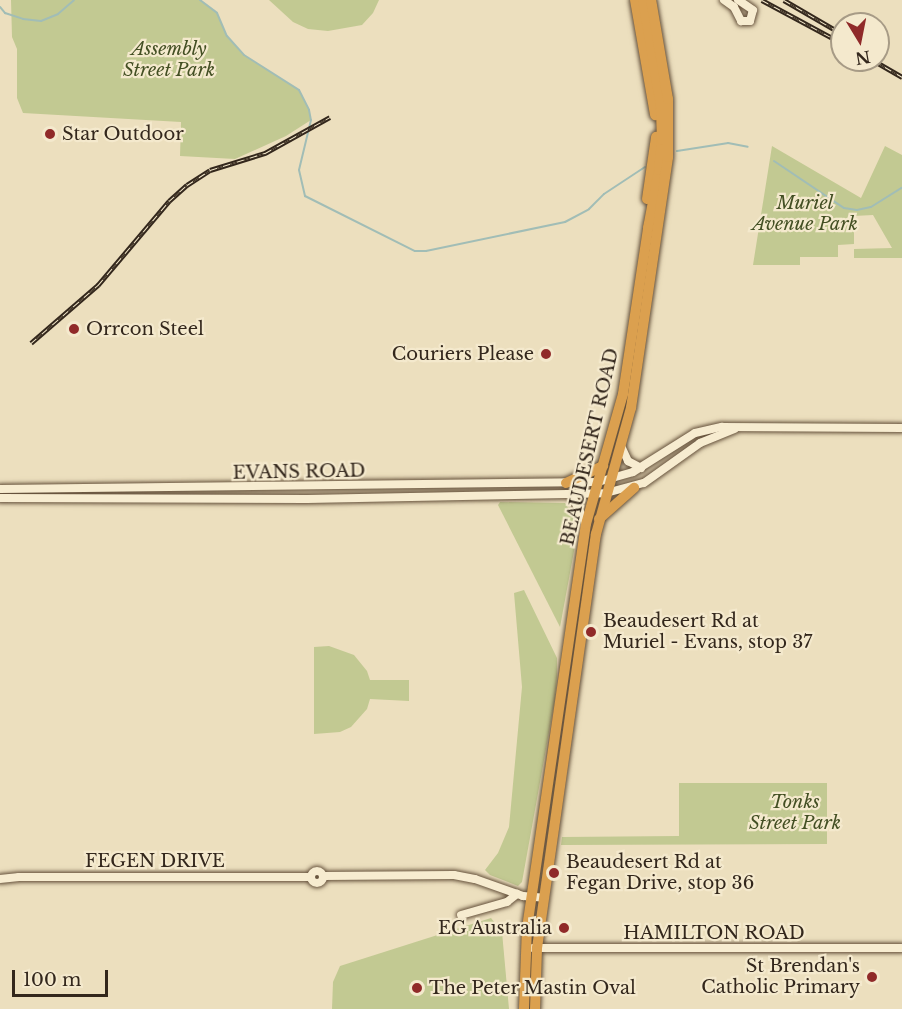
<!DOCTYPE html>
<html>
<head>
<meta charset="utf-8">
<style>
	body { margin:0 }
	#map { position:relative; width:902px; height:1009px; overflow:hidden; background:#ecdfbe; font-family:"Libre Baskerville",serif }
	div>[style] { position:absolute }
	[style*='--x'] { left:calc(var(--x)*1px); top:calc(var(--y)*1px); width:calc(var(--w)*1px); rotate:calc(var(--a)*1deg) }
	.green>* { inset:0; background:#c2c992 }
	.stream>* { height:2px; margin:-1px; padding:0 1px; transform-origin:1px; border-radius:1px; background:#a1bdb6 }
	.roads { filter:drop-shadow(0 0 2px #65513b) drop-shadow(0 0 2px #65513b) }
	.secondary>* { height:8px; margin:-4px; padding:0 4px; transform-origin:4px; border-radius:4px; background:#f7ecd0 }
	.secondary>.ring { margin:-4px; padding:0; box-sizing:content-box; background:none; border:8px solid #f7ecd0; border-radius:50% }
	.highway>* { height:10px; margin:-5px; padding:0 5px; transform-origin:5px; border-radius:5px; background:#dba04f }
	.rail>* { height:4.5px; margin-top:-2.25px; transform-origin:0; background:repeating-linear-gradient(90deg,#f4e9cd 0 7px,#33271c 0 14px); box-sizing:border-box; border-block:2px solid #33271c }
	.dots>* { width:16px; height:16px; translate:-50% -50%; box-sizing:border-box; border:3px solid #f4e9cd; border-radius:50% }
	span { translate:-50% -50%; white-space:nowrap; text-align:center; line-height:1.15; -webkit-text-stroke:4.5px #f4e9cd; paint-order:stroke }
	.park-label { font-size:18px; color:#434f23; font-style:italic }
	.poi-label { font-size:18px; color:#33271c }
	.left { translate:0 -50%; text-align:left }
	.right { translate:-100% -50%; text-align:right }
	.street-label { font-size:18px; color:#33271c }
	.north { position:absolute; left:830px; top:12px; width:60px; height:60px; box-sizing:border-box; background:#f4e9cd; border:2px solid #a79b86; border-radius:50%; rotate:170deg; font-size:16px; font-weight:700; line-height:24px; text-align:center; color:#33271c }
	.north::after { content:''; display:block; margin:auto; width:21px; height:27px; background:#902a29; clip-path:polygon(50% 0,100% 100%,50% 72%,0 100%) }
	.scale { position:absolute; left:12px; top:970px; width:96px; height:27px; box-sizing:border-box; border:3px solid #33271c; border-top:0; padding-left:8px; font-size:18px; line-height:21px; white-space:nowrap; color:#33271c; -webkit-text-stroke:4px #f4e9cd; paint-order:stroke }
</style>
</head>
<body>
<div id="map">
	<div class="green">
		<div style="clip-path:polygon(11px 0,200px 0,217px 13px,227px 36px,244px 55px,299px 90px,309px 110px,311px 120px,286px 136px,235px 159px,180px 156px,181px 122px,23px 113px,17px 98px,17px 49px,12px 37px)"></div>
		<div style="clip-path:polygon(269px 0,379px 0,373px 13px,362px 25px,328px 31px,308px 29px,293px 22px)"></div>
		<div style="clip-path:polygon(772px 146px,861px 198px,885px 146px,902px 155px,902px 258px,854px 258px,854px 249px,892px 248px,873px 215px,854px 216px,854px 244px,838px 245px,838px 257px,800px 257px,800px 265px,753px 265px)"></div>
		<div style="clip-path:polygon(500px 502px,565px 503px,579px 524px,560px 627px,498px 505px)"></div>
		<div style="clip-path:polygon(524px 590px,557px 658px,557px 677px,555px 699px,522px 882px,518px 886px,490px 875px,485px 870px,498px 853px,509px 827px,522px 687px,514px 593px)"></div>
		<div style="clip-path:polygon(329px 646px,354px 655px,367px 671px,370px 680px,409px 680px,409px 701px,370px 699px,367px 709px,351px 727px,340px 732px,314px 734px,314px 647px)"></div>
		<div style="clip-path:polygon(679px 783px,827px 783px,827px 844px,561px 845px,562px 837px,679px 836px)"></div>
		<div style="clip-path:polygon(491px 918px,502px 932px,509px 1009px,332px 1009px,333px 982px,340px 966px)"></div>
	</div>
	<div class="stream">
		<div style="--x:200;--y:0;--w:21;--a:37"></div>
		<div style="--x:217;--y:13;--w:25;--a:67"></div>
		<div style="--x:227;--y:36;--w:25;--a:48"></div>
		<div style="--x:244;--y:55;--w:65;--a:32.5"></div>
		<div style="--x:299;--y:90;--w:22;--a:63"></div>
		<div style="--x:309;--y:110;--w:10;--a:79"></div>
		<div style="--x:311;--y:120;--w:51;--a:103.5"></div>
		<div style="--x:299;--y:170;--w:27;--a:77"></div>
		<div style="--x:305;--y:196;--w:123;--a:26.6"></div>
		<div style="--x:415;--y:251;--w:11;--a:0"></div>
		<div style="--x:426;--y:251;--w:142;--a:-11.8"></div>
		<div style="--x:565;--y:222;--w:27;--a:-28"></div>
		<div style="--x:589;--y:209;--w:21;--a:-45"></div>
		<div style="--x:604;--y:194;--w:49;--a:-33.4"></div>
		<div style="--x:0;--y:7;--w:8;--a:50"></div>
		<div style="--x:5;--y:13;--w:19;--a:18"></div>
		<div style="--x:23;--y:19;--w:18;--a:6"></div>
		<div style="--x:41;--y:21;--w:18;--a:-22"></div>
		<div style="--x:58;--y:14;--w:21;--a:-41"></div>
		<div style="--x:677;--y:151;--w:52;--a:-8.9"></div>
		<div style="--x:728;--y:143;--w:20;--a:11"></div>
		<div style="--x:774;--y:161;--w:84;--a:33.9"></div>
		<div style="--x:844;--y:208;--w:13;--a:9"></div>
		<div style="--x:857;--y:210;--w:14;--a:-12"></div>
		<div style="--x:871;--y:207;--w:36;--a:-32"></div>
	</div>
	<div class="roads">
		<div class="secondary">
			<div style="--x:724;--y:0;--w:12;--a:35"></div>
			<div style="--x:734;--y:7;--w:16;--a:63"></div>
			<div style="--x:741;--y:21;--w:9;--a:0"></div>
			<div style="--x:750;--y:21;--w:11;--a:-75"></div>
			<div style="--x:753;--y:10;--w:18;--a:-146"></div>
			<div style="--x:621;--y:446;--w:17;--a:65"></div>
			<div style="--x:628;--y:461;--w:15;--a:28"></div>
			<div style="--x:0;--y:489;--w:598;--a:-0.67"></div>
			<div style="--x:598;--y:482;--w:36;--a:-16"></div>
			<div style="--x:633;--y:472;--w:73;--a:-32.2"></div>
			<div style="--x:695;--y:433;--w:28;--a:-13"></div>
			<div style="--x:722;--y:427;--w:180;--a:0.3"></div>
			<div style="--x:571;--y:494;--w:33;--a:63"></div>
			<div style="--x:0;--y:498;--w:307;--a:0.2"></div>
			<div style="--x:307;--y:499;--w:299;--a:-1.1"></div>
			<div style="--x:606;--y:493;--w:39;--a:-15"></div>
			<div style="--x:644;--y:483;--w:69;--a:-35.5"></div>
			<div style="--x:700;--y:443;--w:37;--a:-22"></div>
			<div class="ring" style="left:311px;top:871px;width:4px;height:4px"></div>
			<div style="--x:323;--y:876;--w:131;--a:-0.4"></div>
			<div style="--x:454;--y:875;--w:21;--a:11"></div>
			<div style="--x:475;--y:879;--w:51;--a:19.5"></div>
			<div style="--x:523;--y:896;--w:21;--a:5"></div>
			<div style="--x:0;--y:879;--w:19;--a:-6"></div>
			<div style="--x:19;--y:877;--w:291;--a:0"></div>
			<div style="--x:461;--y:915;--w:48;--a:-15.8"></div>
			<div style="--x:507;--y:902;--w:13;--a:-39"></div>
			<div style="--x:533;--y:948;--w:369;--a:0"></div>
		</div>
		<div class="highway">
			<div style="--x:635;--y:0;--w:117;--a:80.1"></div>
			<div style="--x:647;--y:199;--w:63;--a:-81.7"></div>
			<div style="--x:566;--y:483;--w:41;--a:-24.7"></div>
			<div style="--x:599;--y:519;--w:47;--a:-41.5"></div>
			<div style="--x:524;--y:1009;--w:81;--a:-87.9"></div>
			<div style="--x:527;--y:928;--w:408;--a:-81.7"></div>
			<div style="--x:586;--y:524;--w:135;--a:-74.1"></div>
			<div style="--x:623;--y:394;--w:168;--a:-81.4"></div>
			<div style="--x:648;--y:228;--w:59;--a:-79.3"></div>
			<div style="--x:659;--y:170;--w:30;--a:-84"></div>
			<div style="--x:662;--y:140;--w:34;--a:-92"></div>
			<div style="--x:661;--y:106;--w:108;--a:-99.6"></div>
			<div style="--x:535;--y:1009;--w:61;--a:-88.1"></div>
			<div style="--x:537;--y:948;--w:418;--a:-81.9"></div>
			<div style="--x:596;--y:534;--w:131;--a:-74.5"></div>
			<div style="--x:631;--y:408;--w:254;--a:-81.6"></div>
			<div style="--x:668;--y:157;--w:58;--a:-90"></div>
			<div style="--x:668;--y:99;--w:100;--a:-99.7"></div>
		</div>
	</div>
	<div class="rail">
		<div style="--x:762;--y:0;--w:91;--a:28.3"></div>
		<div style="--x:784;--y:0;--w:64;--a:30.2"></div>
		<div style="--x:873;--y:60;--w:34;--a:30"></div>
		<div style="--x:31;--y:343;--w:89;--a:-40.9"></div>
		<div style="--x:98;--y:285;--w:110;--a:-49.8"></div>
		<div style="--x:169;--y:201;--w:24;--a:-42"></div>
		<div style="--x:187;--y:185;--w:27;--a:-33"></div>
		<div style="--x:210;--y:170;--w:58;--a:-17.2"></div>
		<div style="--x:265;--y:153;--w:74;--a:-29"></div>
	</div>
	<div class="dots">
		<div style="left:50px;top:134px;background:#902a29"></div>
		<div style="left:74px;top:329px;background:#902a29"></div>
		<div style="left:546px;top:354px;background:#902a29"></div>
		<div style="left:591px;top:632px;background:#902a29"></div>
		<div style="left:554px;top:873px;background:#902a29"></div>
		<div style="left:564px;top:928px;background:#902a29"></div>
		<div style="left:872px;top:977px;background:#902a29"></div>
		<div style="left:417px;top:988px;background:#902a29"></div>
	</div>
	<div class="park-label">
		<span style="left:169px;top:60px">Assembly<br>Street Park</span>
		<span style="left:805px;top:214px">Muriel<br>Avenue Park</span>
		<span style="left:795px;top:813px">Tonks<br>Street Park</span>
	</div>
	<div class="poi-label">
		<span class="left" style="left:62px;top:134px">Star Outdoor</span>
		<span class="left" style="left:86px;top:329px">Orrcon Steel</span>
		<span class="right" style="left:534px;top:354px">Couriers Please</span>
		<span class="left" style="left:603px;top:632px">Beaudesert Rd at<br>Muriel - Evans, stop 37</span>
		<span class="left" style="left:566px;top:873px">Beaudesert Rd at<br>Fegan Drive, stop 36</span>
		<span class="right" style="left:552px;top:928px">EG Australia</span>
		<span class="right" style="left:860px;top:977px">St Brendan's<br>Catholic Primary</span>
		<span class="left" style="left:429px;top:988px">The Peter Mastin Oval</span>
	</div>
	<div class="street-label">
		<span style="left:590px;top:447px;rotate:-77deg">BEAUDESERT ROAD</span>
		<span style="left:299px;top:472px;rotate:-1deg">EVANS ROAD</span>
		<span style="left:155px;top:861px">FEGEN DRIVE</span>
		<span style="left:714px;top:933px">HAMILTON ROAD</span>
	</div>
	<div class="north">N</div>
	<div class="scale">100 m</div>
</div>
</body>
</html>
